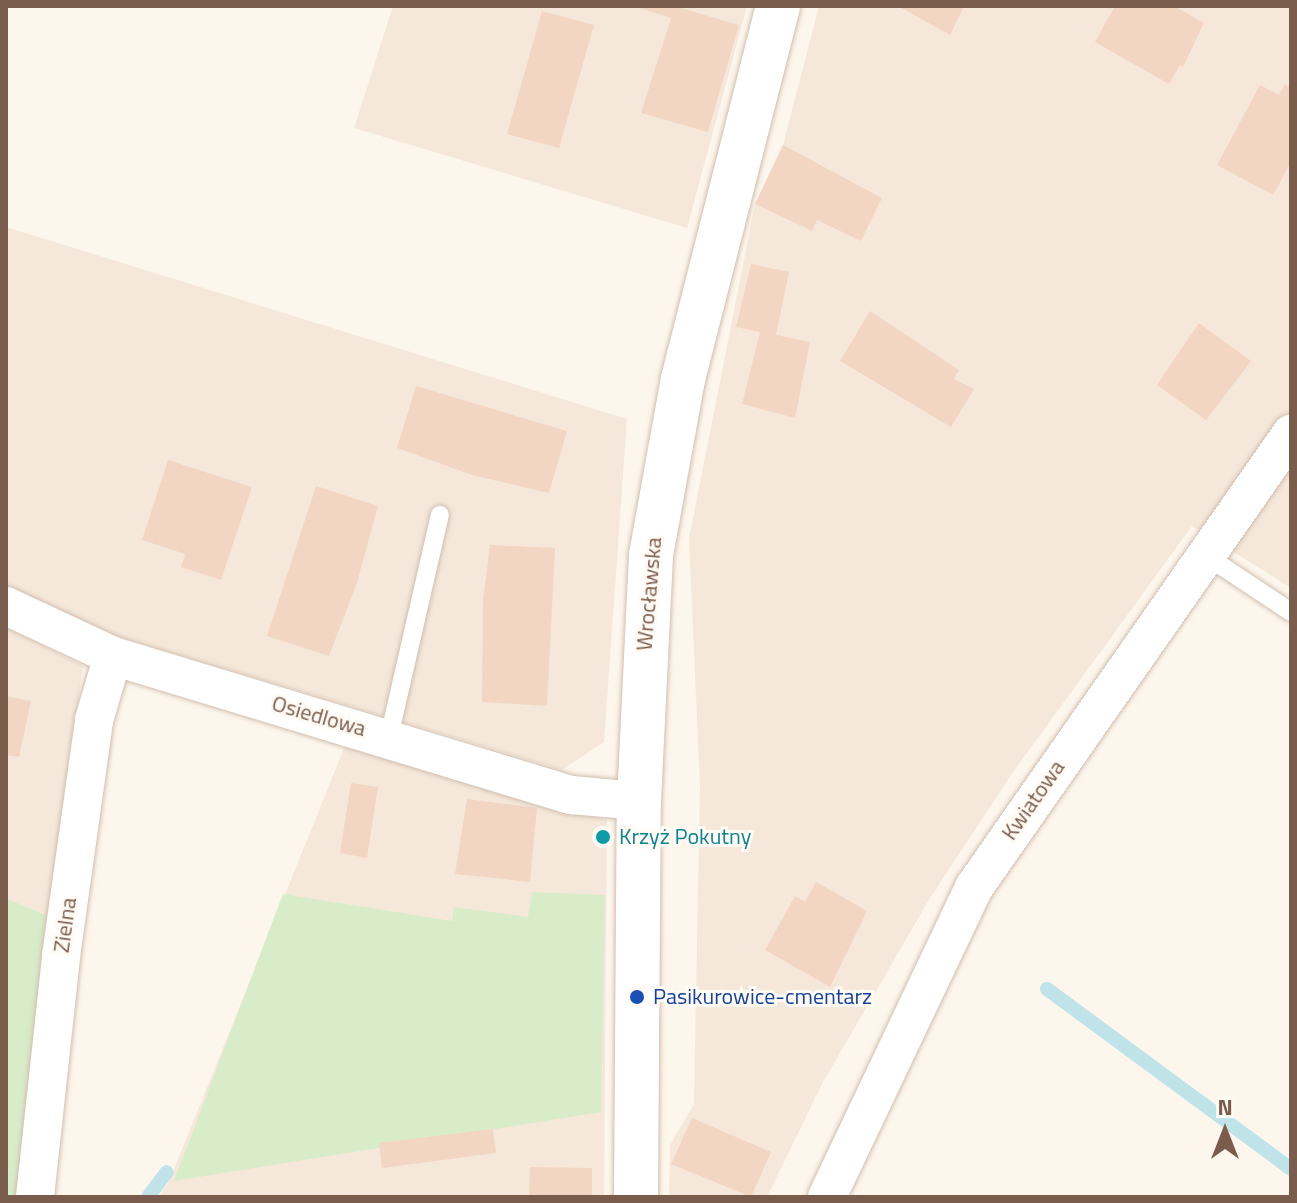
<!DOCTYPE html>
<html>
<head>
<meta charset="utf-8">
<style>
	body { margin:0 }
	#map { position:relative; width:1297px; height:1203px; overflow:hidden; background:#fdf6ec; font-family:"Titillium Web",sans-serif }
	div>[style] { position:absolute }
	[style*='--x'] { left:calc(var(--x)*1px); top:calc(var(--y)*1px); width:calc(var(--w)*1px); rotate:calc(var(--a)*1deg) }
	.residential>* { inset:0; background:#f5e8da }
	.green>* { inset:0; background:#d8ecc9 }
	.stream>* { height:14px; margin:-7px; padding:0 7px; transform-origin:7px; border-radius:7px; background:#bfe3e8 }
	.building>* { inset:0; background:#f3d5c3 }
	.roads { filter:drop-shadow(0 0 2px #d1beb0) drop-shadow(0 0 2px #d1beb0) }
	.lane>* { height:18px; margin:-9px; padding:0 9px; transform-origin:9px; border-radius:9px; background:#fff }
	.street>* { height:38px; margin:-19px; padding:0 19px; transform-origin:19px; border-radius:19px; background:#fff }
	.secondary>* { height:44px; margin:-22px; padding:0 22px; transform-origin:22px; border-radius:22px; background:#fff }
	.dots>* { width:22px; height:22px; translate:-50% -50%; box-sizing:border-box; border:4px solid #fffaf3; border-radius:50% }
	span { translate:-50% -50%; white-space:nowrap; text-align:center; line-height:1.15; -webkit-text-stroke:6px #fffaf3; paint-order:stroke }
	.street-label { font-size:22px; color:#7a5c4d }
	.culture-label { font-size:22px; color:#0d838f }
	.left { translate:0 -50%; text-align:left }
	.transit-label { font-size:22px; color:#164399 }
	.frame { position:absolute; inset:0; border:8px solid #7a5c4d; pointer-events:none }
	.north { position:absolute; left:1185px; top:1091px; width:80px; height:80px; -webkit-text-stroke:6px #fffaf3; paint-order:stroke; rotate:0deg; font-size:22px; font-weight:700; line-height:32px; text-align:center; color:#7a5c4d }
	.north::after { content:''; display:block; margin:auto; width:28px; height:36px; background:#7a5c4d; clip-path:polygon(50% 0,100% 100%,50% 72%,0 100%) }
</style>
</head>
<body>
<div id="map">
	<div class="residential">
		<div style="clip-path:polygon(393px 6px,747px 6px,687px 228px,354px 128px)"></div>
		<div style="clip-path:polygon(819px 6px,1291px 6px,1291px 588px,1192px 526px,1011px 775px,927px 903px,822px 1084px,767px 1197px,669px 1197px,670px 1145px,694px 1104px,700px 785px,689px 539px,755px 204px,783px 145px)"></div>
		<div style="clip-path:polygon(6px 227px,627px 419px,604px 742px,562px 770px,80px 625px,6px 586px)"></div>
		<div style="clip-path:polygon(6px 627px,83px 666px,48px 916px,6px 898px)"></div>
		<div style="clip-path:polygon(345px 746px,607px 820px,604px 1197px,158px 1197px,168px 1184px)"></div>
	</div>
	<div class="green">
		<div style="clip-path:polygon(532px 892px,605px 895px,601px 1112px,174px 1181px,283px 894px,452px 921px,454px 907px,528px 917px)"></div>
		<div style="clip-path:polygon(6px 898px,48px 916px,18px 1197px,6px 1197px)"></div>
	</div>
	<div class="stream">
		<div style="--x:1047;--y:989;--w:303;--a:36.4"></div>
		<div style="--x:148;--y:1197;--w:31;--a:-53"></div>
	</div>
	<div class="building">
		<div style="clip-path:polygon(633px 6px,674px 6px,739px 25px,708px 132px,641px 113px,671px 18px)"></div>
		<div style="clip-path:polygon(898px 6px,964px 6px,950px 35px)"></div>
		<div style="clip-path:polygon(1115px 6px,1176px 7px,1204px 23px,1183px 67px,1180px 65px,1169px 84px,1095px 42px)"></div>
		<div style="clip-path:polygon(542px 11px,594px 25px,559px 148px,507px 134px)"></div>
		<div style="clip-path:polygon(1285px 84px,1291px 88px,1291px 162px,1273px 195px,1217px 165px,1260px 85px,1279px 95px)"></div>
		<div style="clip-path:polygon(783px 145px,882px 198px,861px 241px,817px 220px,812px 231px,755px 204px)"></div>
		<div style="clip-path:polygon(751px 264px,789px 272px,776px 335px,810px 342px,795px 418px,742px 404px,760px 332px,736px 327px)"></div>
		<div style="clip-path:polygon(870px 311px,959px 370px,954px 379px,974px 389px,951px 427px,840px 361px)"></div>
		<div style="clip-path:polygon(1199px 323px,1251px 361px,1206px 420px,1157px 385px)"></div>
		<div style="clip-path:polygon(416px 386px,567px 431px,549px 493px,472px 475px,397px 448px)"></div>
		<div style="clip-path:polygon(168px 460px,252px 487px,221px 580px,181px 567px,185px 554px,142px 540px)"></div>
		<div style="clip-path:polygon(316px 486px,378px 506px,357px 583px,329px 656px,267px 636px)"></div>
		<div style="clip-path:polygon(490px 545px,555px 548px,547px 706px,482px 702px,483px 600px)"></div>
		<div style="clip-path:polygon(6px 696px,31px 701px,19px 757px,6px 755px)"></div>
		<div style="clip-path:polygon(351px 783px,378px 787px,367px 858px,340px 853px)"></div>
		<div style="clip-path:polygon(467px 799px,537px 808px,530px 882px,455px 874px)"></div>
		<div style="clip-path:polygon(816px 882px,867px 911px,830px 987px,765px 950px,795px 896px,805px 902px)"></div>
		<div style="clip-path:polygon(692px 1118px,771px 1152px,751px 1197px,671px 1164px)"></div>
		<div style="clip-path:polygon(493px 1129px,496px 1153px,382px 1168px,379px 1143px)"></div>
		<div style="clip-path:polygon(530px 1167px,592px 1168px,592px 1197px,529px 1197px)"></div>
	</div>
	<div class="roads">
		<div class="lane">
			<div style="--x:1208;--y:557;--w:100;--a:33.5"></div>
			<div style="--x:389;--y:737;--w:228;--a:-77.1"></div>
		</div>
		<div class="street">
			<div style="--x:6;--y:606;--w:118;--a:25"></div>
			<div style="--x:113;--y:656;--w:479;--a:16.9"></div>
			<div style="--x:571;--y:795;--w:68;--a:5"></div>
			<div style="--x:35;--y:1197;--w:242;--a:-83.8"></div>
			<div style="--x:61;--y:956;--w:238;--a:-82"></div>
			<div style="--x:94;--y:720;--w:67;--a:-73.5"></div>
			<div style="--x:827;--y:1197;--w:344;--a:-64.6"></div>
			<div style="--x:975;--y:886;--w:552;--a:-55.04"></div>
		</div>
		<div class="secondary">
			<div style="--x:636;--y:1197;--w:396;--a:-89.6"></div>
			<div style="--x:639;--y:801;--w:246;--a:-87.2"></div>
			<div style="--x:651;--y:555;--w:179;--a:-79.7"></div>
			<div style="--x:683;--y:379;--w:385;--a:-75.7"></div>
		</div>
	</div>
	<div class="dots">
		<div style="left:603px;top:837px;background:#0f9aa8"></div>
		<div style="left:637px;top:997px;background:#1a4fb4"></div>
	</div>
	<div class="street-label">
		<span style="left:649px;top:594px;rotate:-85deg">Wrocławska</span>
		<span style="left:319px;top:716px;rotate:16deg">Osiedlowa</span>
		<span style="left:1033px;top:800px;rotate:-55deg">Kwiatowa</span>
		<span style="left:65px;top:925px;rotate:-82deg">Zielna</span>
	</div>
	<div class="culture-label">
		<span class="left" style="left:619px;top:837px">Krzyż Pokutny</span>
	</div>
	<div class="transit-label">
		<span class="left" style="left:653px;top:997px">Pasikurowice-cmentarz</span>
	</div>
	<div class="frame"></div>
	<div class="north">N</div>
</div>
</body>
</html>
